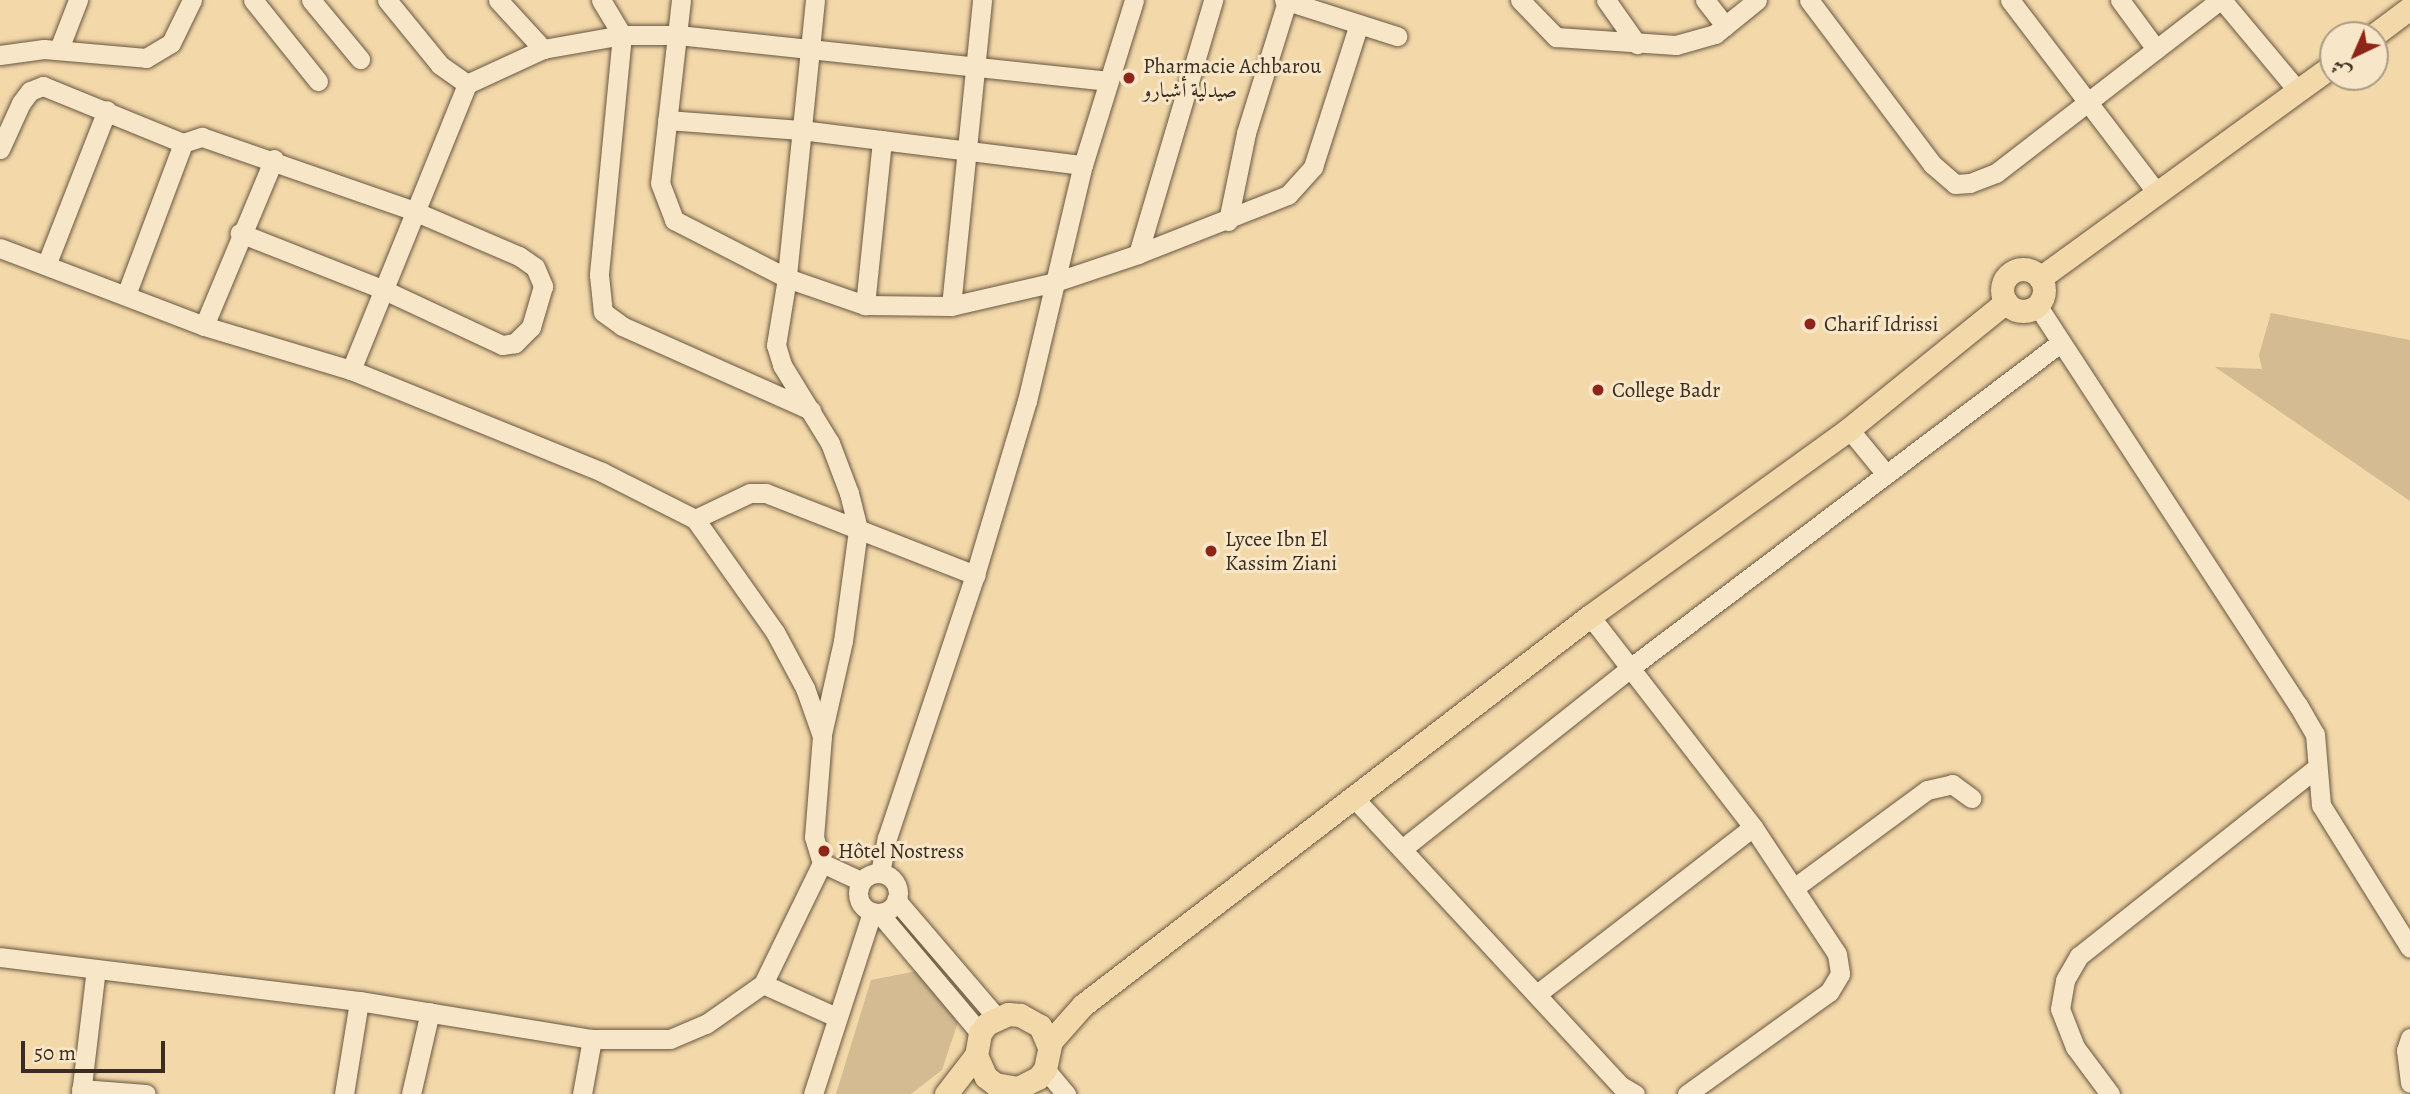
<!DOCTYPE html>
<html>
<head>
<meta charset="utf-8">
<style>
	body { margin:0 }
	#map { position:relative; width:2410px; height:1094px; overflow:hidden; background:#f3d8a9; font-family:Alegreya,Amiri,serif }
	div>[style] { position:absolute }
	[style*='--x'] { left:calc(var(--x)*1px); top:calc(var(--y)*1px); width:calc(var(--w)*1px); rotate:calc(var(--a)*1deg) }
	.green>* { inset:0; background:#d4bb92 }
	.roads { filter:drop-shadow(0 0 2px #685742) drop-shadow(0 0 2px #685742) }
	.minor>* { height:19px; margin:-9.5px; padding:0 9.5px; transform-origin:9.5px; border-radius:9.5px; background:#f7e6c7 }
	.minor>.ring { margin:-9.5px; padding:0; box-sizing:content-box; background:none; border:19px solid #f7e6c7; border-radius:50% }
	.major>* { height:23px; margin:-11.5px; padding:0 11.5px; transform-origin:11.5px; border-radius:11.5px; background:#f3d8a9 }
	.major>.ring { margin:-11.5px; padding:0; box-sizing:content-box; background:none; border:23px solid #f3d8a9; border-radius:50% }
	.dots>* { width:19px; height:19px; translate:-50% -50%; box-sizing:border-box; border:4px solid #f7e6c7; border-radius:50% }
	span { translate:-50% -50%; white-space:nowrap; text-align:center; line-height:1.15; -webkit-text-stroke:6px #f7e6c7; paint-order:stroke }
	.poi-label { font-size:21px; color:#3a2c20 }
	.left { translate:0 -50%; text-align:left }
	.north { position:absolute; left:2319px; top:21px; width:70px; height:70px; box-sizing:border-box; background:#f7e6c7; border:2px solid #ab9c84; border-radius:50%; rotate:224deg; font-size:19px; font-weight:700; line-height:28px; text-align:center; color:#3a2c20 }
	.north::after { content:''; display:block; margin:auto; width:24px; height:32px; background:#8f2418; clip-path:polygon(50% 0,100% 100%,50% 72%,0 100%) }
	.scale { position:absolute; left:21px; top:1041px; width:144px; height:32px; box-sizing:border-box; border:4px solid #3a2c20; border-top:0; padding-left:9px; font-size:21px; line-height:24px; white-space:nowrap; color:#3a2c20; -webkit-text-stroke:5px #f7e6c7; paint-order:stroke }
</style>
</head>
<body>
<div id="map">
	<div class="green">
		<div style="clip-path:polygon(2271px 313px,2410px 340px,2410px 501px,2215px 367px,2262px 369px,2259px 355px)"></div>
		<div style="clip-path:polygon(917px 971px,958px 1022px,942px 1070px,911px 1094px,836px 1094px,871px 980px)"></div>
	</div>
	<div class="roads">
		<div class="minor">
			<div style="--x:253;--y:0;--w:104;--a:51.3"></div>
			<div style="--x:311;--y:0;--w:77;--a:50.3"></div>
			<div style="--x:387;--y:0;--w:84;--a:50.8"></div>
			<div style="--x:440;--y:65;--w:33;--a:35"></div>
			<div style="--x:467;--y:84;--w:84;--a:-24.7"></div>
			<div style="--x:543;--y:49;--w:80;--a:-10"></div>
			<div style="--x:622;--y:35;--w:56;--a:0"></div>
			<div style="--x:678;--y:35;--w:431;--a:6.1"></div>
			<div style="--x:498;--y:0;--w:67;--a:47.4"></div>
			<div style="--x:601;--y:0;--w:41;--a:59"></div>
			<div style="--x:622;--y:35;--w:241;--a:95.5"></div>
			<div style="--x:599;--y:275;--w:37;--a:84"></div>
			<div style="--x:603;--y:312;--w:24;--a:36"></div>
			<div style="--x:622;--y:326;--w:207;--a:24"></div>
			<div style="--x:681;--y:0;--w:184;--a:96.5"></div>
			<div style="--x:660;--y:183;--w:40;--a:69"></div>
			<div style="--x:674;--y:220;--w:127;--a:27.2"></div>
			<div style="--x:787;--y:278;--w:83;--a:19.1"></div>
			<div style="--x:865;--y:305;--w:86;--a:0.7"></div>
			<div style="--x:951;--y:306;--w:107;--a:-13"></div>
			<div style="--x:1055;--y:282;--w:88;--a:-18.6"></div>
			<div style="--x:1138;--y:254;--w:161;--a:-21.5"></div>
			<div style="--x:1288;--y:195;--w:38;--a:-48"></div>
			<div style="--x:1313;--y:167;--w:150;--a:-72.2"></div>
			<div style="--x:815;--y:0;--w:279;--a:95.8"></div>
			<div style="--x:787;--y:278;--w:68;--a:99.3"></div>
			<div style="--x:776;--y:345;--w:21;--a:73"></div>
			<div style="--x:782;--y:365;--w:92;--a:58.4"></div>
			<div style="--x:830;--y:443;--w:53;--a:69.2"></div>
			<div style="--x:849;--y:493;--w:38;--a:76"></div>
			<div style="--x:858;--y:530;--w:112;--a:97.7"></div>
			<div style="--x:843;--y:641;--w:95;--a:102.7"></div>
			<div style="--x:1284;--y:0;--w:119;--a:17.7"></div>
			<div style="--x:1520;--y:0;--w:52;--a:45.8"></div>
			<div style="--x:1556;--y:37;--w:120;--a:3.8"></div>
			<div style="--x:1676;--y:45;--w:41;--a:-15.8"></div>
			<div style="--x:1715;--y:34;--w:54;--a:-39"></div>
			<div style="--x:1606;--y:0;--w:54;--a:54.8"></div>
			<div style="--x:1705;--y:0;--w:33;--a:52"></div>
			<div style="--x:1809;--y:0;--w:205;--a:53.1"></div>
			<div style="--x:1932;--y:164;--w:30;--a:41"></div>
			<div style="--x:1955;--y:184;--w:15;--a:-4"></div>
			<div style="--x:1970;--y:183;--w:28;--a:-21"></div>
			<div style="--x:1996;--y:173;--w:283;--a:-37.7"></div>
			<div style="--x:2010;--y:0;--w:244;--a:52.7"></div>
			<div style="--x:2120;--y:0;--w:61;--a:53.7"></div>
			<div style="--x:2222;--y:0;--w:119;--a:50.1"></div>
			<div style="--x:59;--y:49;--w:53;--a:-68.8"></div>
			<div style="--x:0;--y:55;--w:44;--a:-7.8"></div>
			<div style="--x:44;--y:49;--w:102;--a:5"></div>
			<div style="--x:146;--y:58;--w:29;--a:-31"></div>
			<div style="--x:171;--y:43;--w:48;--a:-64"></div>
			<div style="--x:667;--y:120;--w:134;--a:4.3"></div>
			<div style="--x:801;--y:130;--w:284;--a:7.1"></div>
			<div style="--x:0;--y:149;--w:51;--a:-65.5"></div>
			<div style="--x:21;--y:103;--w:15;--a:-53"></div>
			<div style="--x:30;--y:91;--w:14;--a:-21"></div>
			<div style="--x:43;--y:86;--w:151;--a:22.2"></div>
			<div style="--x:183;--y:143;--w:20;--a:-18"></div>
			<div style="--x:202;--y:137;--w:225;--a:19.2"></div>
			<div style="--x:414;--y:211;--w:114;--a:23.2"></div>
			<div style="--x:519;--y:256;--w:19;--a:35"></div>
			<div style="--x:535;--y:267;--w:21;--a:67"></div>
			<div style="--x:543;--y:286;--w:43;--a:106.3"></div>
			<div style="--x:531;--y:327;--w:23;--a:135"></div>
			<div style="--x:515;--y:343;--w:13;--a:171"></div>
			<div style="--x:502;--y:345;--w:132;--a:-155"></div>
			<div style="--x:382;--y:289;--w:153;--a:-158.5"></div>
			<div style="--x:1228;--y:221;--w:90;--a:-78.4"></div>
			<div style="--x:1246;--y:133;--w:138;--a:-72.7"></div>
			<div style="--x:0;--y:248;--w:218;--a:20.9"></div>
			<div style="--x:204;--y:326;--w:153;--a:16.7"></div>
			<div style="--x:351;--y:370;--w:271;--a:22.1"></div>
			<div style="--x:602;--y:472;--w:104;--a:26.8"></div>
			<div style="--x:695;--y:519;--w:138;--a:54.7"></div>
			<div style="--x:775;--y:632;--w:64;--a:61.8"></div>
			<div style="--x:805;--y:688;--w:51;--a:70.5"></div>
			<div style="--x:822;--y:736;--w:101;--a:94.5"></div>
			<div style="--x:814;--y:837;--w:27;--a:73"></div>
			<div style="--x:822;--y:863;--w:43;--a:24.8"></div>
			<div style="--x:1138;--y:254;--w:265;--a:-73.5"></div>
			<div style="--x:47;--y:263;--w:164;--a:-68.6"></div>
			<div style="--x:126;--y:295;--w:162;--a:-69.4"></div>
			<div style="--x:865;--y:305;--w:166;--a:-84.1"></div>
			<div style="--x:2037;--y:305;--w:478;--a:56.9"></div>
			<div style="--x:2298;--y:705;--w:34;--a:60"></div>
			<div style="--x:2315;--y:734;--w:71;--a:85.2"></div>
			<div style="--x:2321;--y:805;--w:168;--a:58.1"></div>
			<div style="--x:951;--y:306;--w:308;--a:-84.2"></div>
			<div style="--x:204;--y:326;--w:181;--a:-67.3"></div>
			<div style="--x:351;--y:370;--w:309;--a:-67.9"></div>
			<div style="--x:1849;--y:429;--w:58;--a:50.6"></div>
			<div style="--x:695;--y:519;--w:61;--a:-25.3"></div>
			<div style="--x:750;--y:493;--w:16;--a:0"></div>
			<div style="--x:766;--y:493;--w:225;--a:21.4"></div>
			<div style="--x:1590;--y:616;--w:267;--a:52.3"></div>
			<div style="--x:1753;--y:827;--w:152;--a:56.5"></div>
			<div style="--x:1837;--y:954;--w:20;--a:81"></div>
			<div style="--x:1840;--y:974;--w:21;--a:121"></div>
			<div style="--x:1829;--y:992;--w:175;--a:144.3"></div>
			<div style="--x:1356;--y:800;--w:390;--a:47.2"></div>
			<div style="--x:1621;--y:1086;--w:16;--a:30"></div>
			<div style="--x:1402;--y:849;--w:291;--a:-38.4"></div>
			<div style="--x:1630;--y:668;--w:539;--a:-37.08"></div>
			<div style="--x:880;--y:873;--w:36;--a:-79"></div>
			<div style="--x:887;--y:838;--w:277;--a:-71.5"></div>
			<div style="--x:975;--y:575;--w:182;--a:-73.4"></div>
			<div style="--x:1027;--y:401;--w:243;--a:-76.7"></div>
			<div style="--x:1083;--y:165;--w:173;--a:-72.8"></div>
			<div class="ring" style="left:858px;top:873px;width:21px;height:21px"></div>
			<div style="--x:1794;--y:888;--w:165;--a:-36.4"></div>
			<div style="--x:1927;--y:790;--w:26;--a:-13"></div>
			<div style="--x:1952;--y:784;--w:24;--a:36"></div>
			<div style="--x:896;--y:900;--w:155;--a:49.4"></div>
			<div style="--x:879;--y:913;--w:157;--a:49.9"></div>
			<div style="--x:0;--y:957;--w:362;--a:7"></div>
			<div style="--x:359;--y:1001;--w:236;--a:9.3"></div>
			<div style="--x:592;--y:1039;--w:78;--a:0"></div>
			<div style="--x:670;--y:1039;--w:39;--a:-23"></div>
			<div style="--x:706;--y:1024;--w:70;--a:-35.1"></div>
			<div style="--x:763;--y:984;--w:135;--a:-64"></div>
			<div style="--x:763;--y:984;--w:80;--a:24.3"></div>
			<div style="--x:1537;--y:994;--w:273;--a:-37.7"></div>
			<div style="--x:2410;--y:1038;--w:13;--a:108"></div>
			<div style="--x:2406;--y:1050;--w:33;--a:83"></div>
			<div style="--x:1045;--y:1069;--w:33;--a:50"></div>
			<div style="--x:81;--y:1089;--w:65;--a:4.4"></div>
			<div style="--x:81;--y:1094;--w:126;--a:-83.2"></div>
			<div style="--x:344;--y:1094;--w:94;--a:-80.8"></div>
			<div style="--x:411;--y:1094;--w:84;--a:-77"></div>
			<div style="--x:582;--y:1094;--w:56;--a:-79.7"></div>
			<div style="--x:813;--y:1094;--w:191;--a:-72"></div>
			<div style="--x:2110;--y:1094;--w:59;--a:-126.7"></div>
			<div style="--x:2075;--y:1047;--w:41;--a:-111.5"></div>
			<div style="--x:2060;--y:1009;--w:29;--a:-80"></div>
			<div style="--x:2065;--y:980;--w:28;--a:-60"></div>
			<div style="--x:2079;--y:956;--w:303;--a:-38.4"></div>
		</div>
		<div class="major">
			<div style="--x:2374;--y:35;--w:45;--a:-36.9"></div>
			<div class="ring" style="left:2002px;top:269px;width:19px;height:19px"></div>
			<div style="--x:2040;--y:278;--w:362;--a:-36"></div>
			<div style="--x:1049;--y:1047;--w:23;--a:-113"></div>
			<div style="--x:1040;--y:1026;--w:23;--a:-151"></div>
			<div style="--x:1020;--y:1015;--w:12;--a:-175"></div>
			<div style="--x:1008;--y:1014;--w:23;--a:155"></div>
			<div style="--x:987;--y:1024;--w:11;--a:128"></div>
			<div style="--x:980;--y:1033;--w:22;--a:100"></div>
			<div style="--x:976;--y:1055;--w:24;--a:66"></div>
			<div style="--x:986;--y:1077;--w:11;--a:38"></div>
			<div style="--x:995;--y:1084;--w:23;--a:10"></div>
			<div style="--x:1018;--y:1088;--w:22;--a:-27"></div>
			<div style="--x:1038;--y:1078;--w:11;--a:-52"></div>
			<div style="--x:1045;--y:1069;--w:29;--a:-78"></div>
			<div style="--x:1051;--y:1041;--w:48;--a:-48.4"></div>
			<div style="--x:1083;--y:1005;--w:639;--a:-37.5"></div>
			<div style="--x:1590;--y:616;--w:319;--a:-35.8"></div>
			<div style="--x:1849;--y:429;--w:202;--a:-39"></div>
			<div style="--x:946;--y:1094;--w:49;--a:-52.4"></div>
		</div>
	</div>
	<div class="dots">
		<div style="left:1129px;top:78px;background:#8f2418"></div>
		<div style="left:1810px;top:324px;background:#8f2418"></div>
		<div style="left:1598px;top:390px;background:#8f2418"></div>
		<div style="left:1211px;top:551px;background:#8f2418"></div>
		<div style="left:824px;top:851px;background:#8f2418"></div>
	</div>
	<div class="poi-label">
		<span class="left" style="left:1143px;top:78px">Pharmacie Achbarou<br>صيدلية أشبارو</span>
		<span class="left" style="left:1824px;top:324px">Charif Idrissi</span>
		<span class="left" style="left:1612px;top:390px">College Badr</span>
		<span class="left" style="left:1225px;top:551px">Lycee Ibn El<br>Kassim Ziani</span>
		<span class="left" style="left:838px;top:851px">Hôtel Nostress</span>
	</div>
	<div class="north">ش</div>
	<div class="scale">50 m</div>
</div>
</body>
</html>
